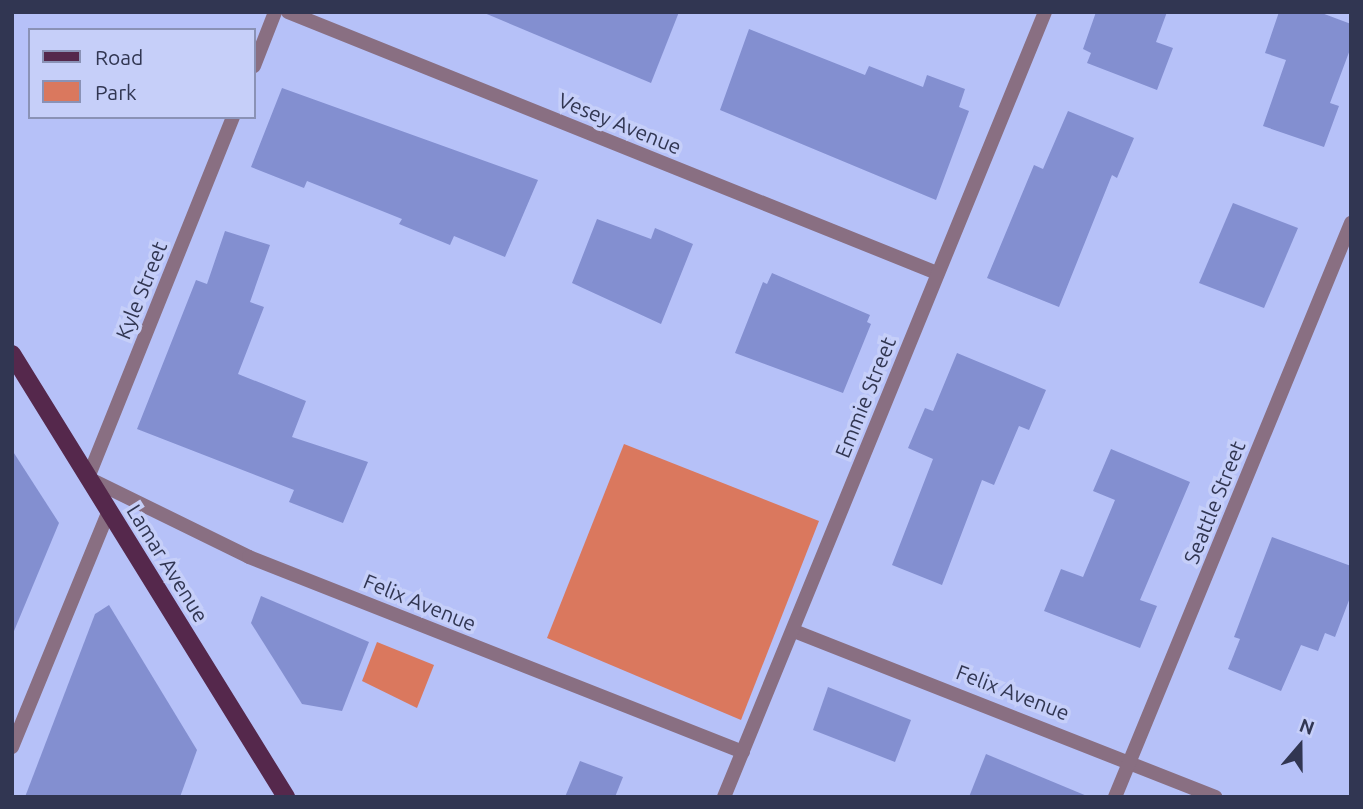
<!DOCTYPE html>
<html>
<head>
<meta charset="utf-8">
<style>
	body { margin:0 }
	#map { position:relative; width:1363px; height:809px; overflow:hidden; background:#b6c1f8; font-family:Ubuntu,sans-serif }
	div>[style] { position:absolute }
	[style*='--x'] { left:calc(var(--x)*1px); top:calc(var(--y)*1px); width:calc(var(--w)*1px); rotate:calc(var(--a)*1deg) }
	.green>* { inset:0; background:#da785e }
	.building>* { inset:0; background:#838fd0 }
	.minor>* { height:14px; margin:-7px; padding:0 7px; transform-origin:7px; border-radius:7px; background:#896f82 }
	.primary>* { height:18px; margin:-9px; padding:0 9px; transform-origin:9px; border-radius:9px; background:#55284c }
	span { translate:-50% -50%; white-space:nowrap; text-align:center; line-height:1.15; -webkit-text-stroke:7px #c6cff9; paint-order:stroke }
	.street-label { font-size:21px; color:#313652 }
	.frame { position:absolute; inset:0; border:14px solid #313652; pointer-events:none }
	.legend { position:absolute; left:28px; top:28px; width:228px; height:91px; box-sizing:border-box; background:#c6cff9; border:2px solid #8a92b6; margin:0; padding:9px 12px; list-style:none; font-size:21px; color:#313652 }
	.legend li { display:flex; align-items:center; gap:14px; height:35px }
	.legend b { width:35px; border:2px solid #8a92b6 }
	.north { position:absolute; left:1265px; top:711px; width:70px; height:70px; -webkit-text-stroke:5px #c6cff9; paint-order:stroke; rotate:20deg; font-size:19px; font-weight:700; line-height:28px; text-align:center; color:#313652 }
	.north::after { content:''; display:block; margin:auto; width:24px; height:32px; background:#313652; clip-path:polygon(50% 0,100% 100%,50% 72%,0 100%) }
</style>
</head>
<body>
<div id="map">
	<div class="green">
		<div style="clip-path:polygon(624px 444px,819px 521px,741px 720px,547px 638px)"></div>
		<div style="clip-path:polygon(377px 642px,434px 665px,417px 708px,362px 681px)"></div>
	</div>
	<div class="building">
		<div style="clip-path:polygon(482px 12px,679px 12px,651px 83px)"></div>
		<div style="clip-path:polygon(1096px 12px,1167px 12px,1156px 42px,1173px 48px,1157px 90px,1087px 63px,1091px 53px,1083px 49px)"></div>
		<div style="clip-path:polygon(1279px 12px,1319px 12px,1351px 24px,1351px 47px,1330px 103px,1339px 106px,1324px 147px,1263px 126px,1286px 60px,1265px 53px)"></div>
		<div style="clip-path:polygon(749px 29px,865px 75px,869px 66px,923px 87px,927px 75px,965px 89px,959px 107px,969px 111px,936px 200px,720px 110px)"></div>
		<div style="clip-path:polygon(282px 88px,538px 180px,505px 257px,454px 236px,450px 245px,399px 224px,402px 219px,307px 181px,304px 188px,251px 167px)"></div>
		<div style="clip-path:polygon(1068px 111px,1134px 138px,1117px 178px,1112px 175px,1059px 307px,987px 278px,1034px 165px,1043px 169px)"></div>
		<div style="clip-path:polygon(1233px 203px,1298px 228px,1264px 308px,1199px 283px)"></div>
		<div style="clip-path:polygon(597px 219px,651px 239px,655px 228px,693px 244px,661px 324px,572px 283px)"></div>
		<div style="clip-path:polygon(225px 231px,270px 245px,250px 302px,264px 307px,238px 374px,306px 401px,292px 437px,368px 462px,343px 523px,289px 502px,294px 490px,137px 429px,196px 280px,207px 284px)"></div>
		<div style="clip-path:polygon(772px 273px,870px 315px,867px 322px,871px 324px,843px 393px,735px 353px,763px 282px,767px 284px)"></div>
		<div style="clip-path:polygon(957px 353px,1046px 390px,1029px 430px,1019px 426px,994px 485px,982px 480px,942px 585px,892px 565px,933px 459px,908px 448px,925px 408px,933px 411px)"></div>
		<div style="clip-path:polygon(1111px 449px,1190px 482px,1140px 600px,1157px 606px,1140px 648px,1044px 611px,1061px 569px,1083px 577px,1115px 500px,1093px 491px)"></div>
		<div style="clip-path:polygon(12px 450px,59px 523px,14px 631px,12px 631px)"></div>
		<div style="clip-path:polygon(1272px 537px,1351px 566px,1351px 595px,1335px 637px,1325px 633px,1318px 651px,1301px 645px,1281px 691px,1228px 669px,1240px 639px,1234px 637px)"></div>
		<div style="clip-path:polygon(261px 596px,369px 642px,342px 711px,302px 704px,251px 623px)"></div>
		<div style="clip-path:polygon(109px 605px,197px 750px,180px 797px,25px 797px,95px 614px)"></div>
		<div style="clip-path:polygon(828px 687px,911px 720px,895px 762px,813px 730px)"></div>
		<div style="clip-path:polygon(986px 754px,1087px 796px,1087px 797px,969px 797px)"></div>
		<div style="clip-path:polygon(580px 761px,623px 777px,615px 797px,565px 797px)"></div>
	</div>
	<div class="minor">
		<div style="--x:288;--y:12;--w:700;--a:21.91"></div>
		<div style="--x:254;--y:66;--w:58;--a:-68.7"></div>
		<div style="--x:233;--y:117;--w:389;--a:111.9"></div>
		<div style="--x:88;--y:478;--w:179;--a:26.1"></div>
		<div style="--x:249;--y:557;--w:531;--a:21.54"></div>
		<div style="--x:794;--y:631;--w:453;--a:21.5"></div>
		<div style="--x:12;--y:747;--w:255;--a:-67.7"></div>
		<div style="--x:724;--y:797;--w:848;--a:-67.76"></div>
		<div style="--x:1115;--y:797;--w:621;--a:-67.65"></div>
	</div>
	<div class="primary">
		<div style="--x:12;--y:354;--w:521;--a:58.26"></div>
	</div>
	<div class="street-label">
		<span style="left:620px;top:123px;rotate:22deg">Vesey Avenue</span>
		<span style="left:141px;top:290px;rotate:-68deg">Kyle Street</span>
		<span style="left:865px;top:397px;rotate:-68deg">Emmie Street</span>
		<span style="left:1214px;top:502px;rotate:-68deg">Seattle Street</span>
		<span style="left:168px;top:563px;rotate:58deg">Lamar Avenue</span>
		<span style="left:420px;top:602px;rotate:22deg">Felix Avenue</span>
		<span style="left:1013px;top:692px;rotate:21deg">Felix Avenue</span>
	</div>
	<div class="frame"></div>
	<ul class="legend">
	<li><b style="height:9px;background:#55284c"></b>Road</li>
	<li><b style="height:19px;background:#da785e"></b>Park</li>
	</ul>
	<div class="north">N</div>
</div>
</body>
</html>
